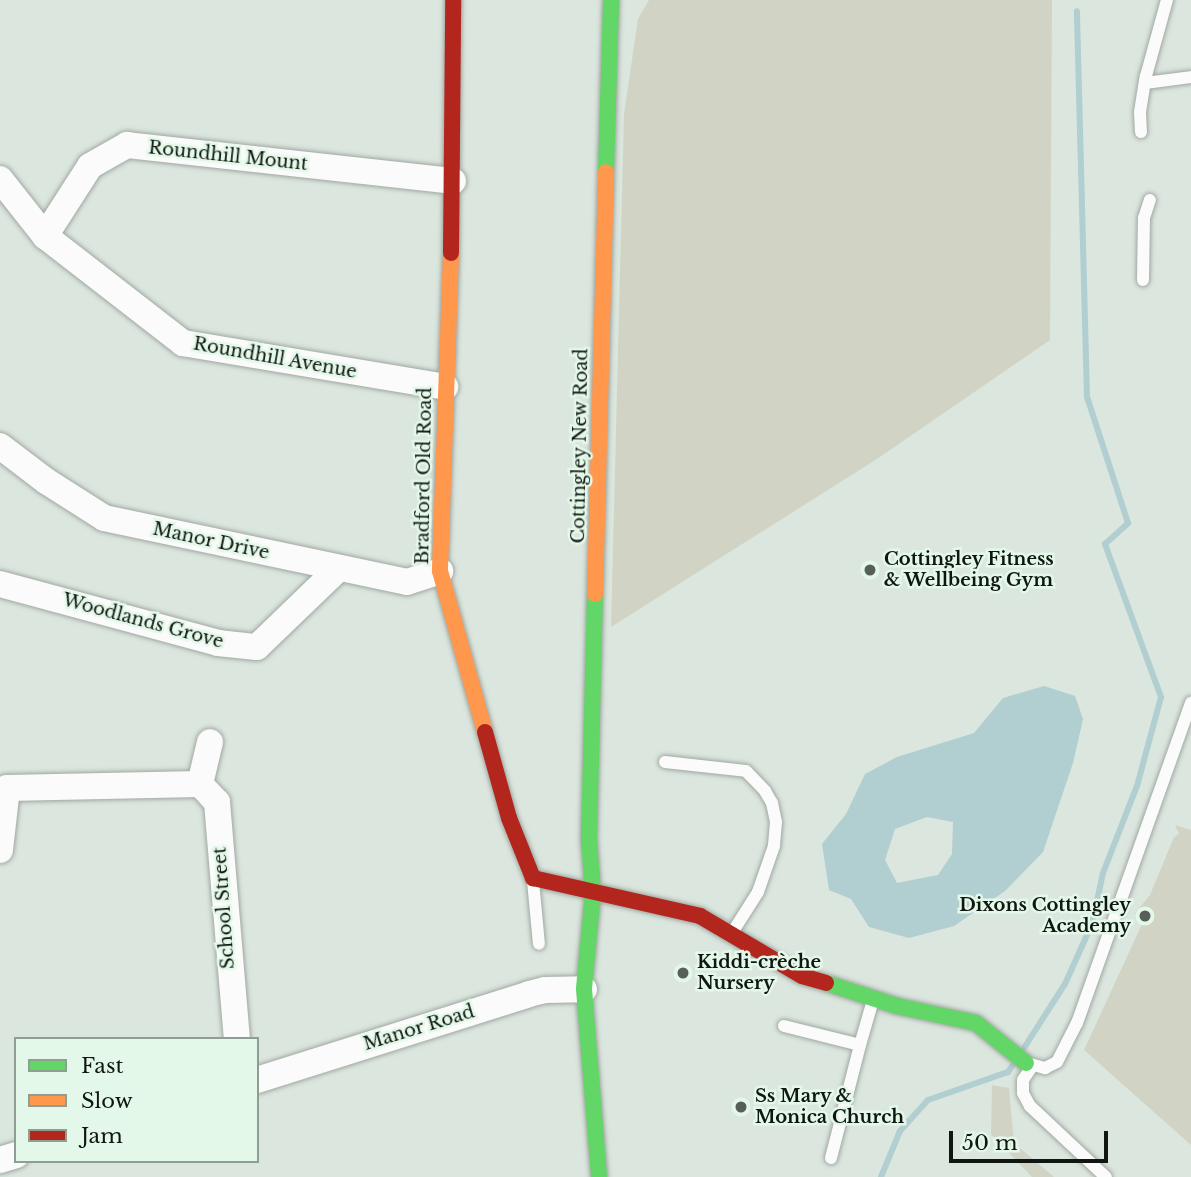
<!DOCTYPE html>
<html>
<head>
<meta charset="utf-8">
<style>
	body { margin:0 }
	#map { position:relative; width:1191px; height:1177px; overflow:hidden; background:#dbe6de; font-family:"Libre Baskerville",serif }
	div>[style] { position:absolute }
	[style*='--x'] { left:calc(var(--x)*1px); top:calc(var(--y)*1px); width:calc(var(--w)*1px); rotate:calc(var(--a)*1deg) }
	.green>* { inset:0; background:#d1d4c5 }
	.water>* { inset:0; background:#b1ced0 }
	.stream>* { height:6px; margin:-3px; padding:0 3px; transform-origin:3px; border-radius:3px; background:#b1ced0 }
	.roads { filter:drop-shadow(0 0 2px #a0a8a2) drop-shadow(0 0 2px #a0a8a2) }
	.lane>* { height:12px; margin:-6px; padding:0 6px; transform-origin:6px; border-radius:6px; background:#fafbfa }
	.street>* { height:26px; margin:-13px; padding:0 13px; transform-origin:13px; border-radius:13px; background:#fafbfa }
	.fast>* { height:16px; margin:-8px; padding:0 8px; transform-origin:8px; border-radius:8px; background:#63d668 }
	.slow>* { height:16px; margin:-8px; padding:0 8px; transform-origin:8px; border-radius:8px; background:#ff974d }
	.jam>* { height:16px; margin:-8px; padding:0 8px; transform-origin:8px; border-radius:8px; background:#b3261e }
	.dots>* { width:19px; height:19px; translate:-50% -50%; box-sizing:border-box; border:4px solid #e4f8e9; border-radius:50% }
	span { translate:-50% -50%; white-space:nowrap; text-align:center; line-height:1.15; -webkit-text-stroke:5px #e4f8e9; paint-order:stroke }
	.street-label { font-size:18px; color:#101712 }
	.poi-label { font-size:18px; color:#101712; font-weight:700 }
	.left { translate:0 -50%; text-align:left }
	.right { translate:-100% -50%; text-align:right }
	.legend { position:absolute; left:14px; top:1037px; width:245px; height:126px; box-sizing:border-box; background:#e4f8e9; border:2px solid #8f9e93; margin:0; padding:9px 12px; list-style:none; font-size:21px; color:#101712 }
	.legend li { display:flex; align-items:center; gap:14px; height:35px }
	.legend b { width:35px; border:2px solid #8f9e93 }
	.scale { position:absolute; left:949px; top:1131px; width:159px; height:32px; box-sizing:border-box; border:4px solid #101712; border-top:0; padding-left:9px; font-size:21px; line-height:24px; white-space:nowrap; color:#101712; -webkit-text-stroke:5px #e4f8e9; paint-order:stroke }
</style>
</head>
<body>
<div id="map">
	<div class="green">
		<div style="clip-path:polygon(649px 0,1052px 0,1050px 340px,877px 459px,611px 627px,624px 114px,638px 19px)"></div>
		<div style="clip-path:polygon(1175px 825px,1191px 830px,1191px 1145px,1084px 1050px,1143px 922px,1135px 913px,1150px 895px,1174px 837px,1179px 834px)"></div>
		<div style="clip-path:polygon(992px 1085px,1009px 1088px,1014px 1143px,1054px 1177px,1032px 1177px,991px 1134px)"></div>
	</div>
	<div class="water">
		<div style="clip-path:polygon(evenodd,1044px 686px,1075px 696px,1083px 719px,1073px 763px,1043px 852px,1005px 891px,954px 926px,909px 938px,869px 927px,851px 899px,829px 890px,822px 844px,846px 814px,865px 774px,897px 757px,974px 733px,1003px 698px,1044px 686px,927px 817px,953px 822px,952px 854px,938px 875px,897px 883px,885px 860px,895px 829px,927px 817px)"></div>
	</div>
	<div class="stream">
		<div style="--x:1024;--y:1048;--w:76;--a:-57.4"></div>
		<div style="--x:1065;--y:984;--w:66;--a:-65.8"></div>
		<div style="--x:1092;--y:924;--w:52;--a:-77.8"></div>
		<div style="--x:1103;--y:873;--w:93;--a:-68.7"></div>
		<div style="--x:1137;--y:786;--w:92;--a:-74.9"></div>
		<div style="--x:1161;--y:697;--w:163;--a:-110.1"></div>
		<div style="--x:1105;--y:544;--w:31;--a:-42"></div>
		<div style="--x:1128;--y:523;--w:133;--a:-108"></div>
		<div style="--x:1087;--y:397;--w:386;--a:-91.5"></div>
		<div style="--x:881;--y:1177;--w:50;--a:-67.6"></div>
		<div style="--x:900;--y:1131;--w:42;--a:-47.9"></div>
		<div style="--x:928;--y:1100;--w:85;--a:-19.3"></div>
		<div style="--x:1008;--y:1072;--w:7;--a:-56"></div>
	</div>
	<div class="roads">
		<div class="lane">
			<div style="--x:1145;--y:83;--w:46;--a:-7.4"></div>
			<div style="--x:1141;--y:132;--w:20;--a:-93"></div>
			<div style="--x:1140;--y:112;--w:36;--a:-81"></div>
			<div style="--x:1146;--y:76;--w:79;--a:-74.6"></div>
			<div style="--x:1143;--y:280;--w:62;--a:-89.1"></div>
			<div style="--x:1144;--y:218;--w:19;--a:-72"></div>
			<div style="--x:665;--y:762;--w:81;--a:6.3"></div>
			<div style="--x:746;--y:771;--w:28;--a:46"></div>
			<div style="--x:765;--y:791;--w:14;--a:60"></div>
			<div style="--x:772;--y:803;--w:19;--a:78"></div>
			<div style="--x:776;--y:822;--w:24;--a:95"></div>
			<div style="--x:774;--y:846;--w:49;--a:109.2"></div>
			<div style="--x:758;--y:892;--w:49;--a:122.4"></div>
			<div style="--x:533;--y:881;--w:63;--a:84.6"></div>
			<div style="--x:784;--y:1026;--w:78;--a:14"></div>
			<div style="--x:860;--y:1045;--w:47;--a:-73.9"></div>
			<div style="--x:1027;--y:1063;--w:19;--a:16"></div>
			<div style="--x:1045;--y:1068;--w:13;--a:-27"></div>
			<div style="--x:1057;--y:1062;--w:44;--a:-62.9"></div>
			<div style="--x:1077;--y:1023;--w:340;--a:-70.4"></div>
			<div style="--x:1031;--y:1068;--w:14;--a:124"></div>
			<div style="--x:1023;--y:1080;--w:13;--a:90"></div>
			<div style="--x:1023;--y:1093;--w:15;--a:62"></div>
			<div style="--x:1030;--y:1106;--w:104;--a:43.1"></div>
			<div style="--x:831;--y:1158;--w:117;--a:-75.6"></div>
		</div>
		<div class="street">
			<div style="--x:0;--y:179;--w:73;--a:51.7"></div>
			<div style="--x:45;--y:236;--w:175;--a:37.8"></div>
			<div style="--x:183;--y:343;--w:266;--a:9.5"></div>
			<div style="--x:45;--y:236;--w:83;--a:-57.3"></div>
			<div style="--x:90;--y:166;--w:43;--a:-29.6"></div>
			<div style="--x:127;--y:145;--w:328;--a:6.3"></div>
			<div style="--x:0;--y:446;--w:58;--a:37.3"></div>
			<div style="--x:46;--y:481;--w:69;--a:32.5"></div>
			<div style="--x:104;--y:518;--w:310;--a:11.9"></div>
			<div style="--x:407;--y:582;--w:35;--a:-18"></div>
			<div style="--x:0;--y:584;--w:226;--a:15.1"></div>
			<div style="--x:218;--y:643;--w:39;--a:6"></div>
			<div style="--x:257;--y:647;--w:114;--a:-43.9"></div>
			<div style="--x:200;--y:784;--w:43;--a:-76.6"></div>
			<div style="--x:0;--y:850;--w:62;--a:-83.6"></div>
			<div style="--x:7;--y:788;--w:193;--a:-1.2"></div>
			<div style="--x:200;--y:784;--w:25;--a:47"></div>
			<div style="--x:217;--y:802;--w:238;--a:85.2"></div>
			<div style="--x:257;--y:1080;--w:285;--a:-17.5"></div>
			<div style="--x:529;--y:994;--w:16;--a:-14"></div>
			<div style="--x:545;--y:990;--w:39;--a:-1"></div>
			<div style="--x:0;--y:1160;--w:17;--a:-17"></div>
		</div>
		<div class="fast">
			<div style="--x:606;--y:172;--w:172;--a:-88.3"></div>
			<div style="--x:595;--y:594;--w:245;--a:91.4"></div>
			<div style="--x:589;--y:839;--w:54;--a:85.8"></div>
			<div style="--x:593;--y:893;--w:96;--a:95.4"></div>
			<div style="--x:584;--y:989;--w:189;--a:85.4"></div>
			<div style="--x:826;--y:983;--w:75;--a:17.9"></div>
			<div style="--x:897;--y:1006;--w:81;--a:12.1"></div>
			<div style="--x:976;--y:1023;--w:64;--a:38.7"></div>
		</div>
		<div class="slow">
			<div style="--x:451;--y:253;--w:318;--a:92"></div>
			<div style="--x:440;--y:571;--w:167;--a:74.4"></div>
			<div style="--x:595;--y:594;--w:422;--a:-88.5"></div>
		</div>
		<div class="jam">
			<div style="--x:451;--y:253;--w:253;--a:-89.5"></div>
			<div style="--x:485;--y:732;--w:89;--a:74.4"></div>
			<div style="--x:509;--y:818;--w:65;--a:68.2"></div>
			<div style="--x:533;--y:878;--w:171;--a:12.8"></div>
			<div style="--x:700;--y:916;--w:118;--a:30.5"></div>
			<div style="--x:802;--y:976;--w:25;--a:16"></div>
		</div>
	</div>
	<div class="dots">
		<div style="left:870px;top:570px;background:#575f59"></div>
		<div style="left:1145px;top:916px;background:#575f59"></div>
		<div style="left:683px;top:973px;background:#575f59"></div>
		<div style="left:741px;top:1107px;background:#575f59"></div>
	</div>
	<div class="street-label">
		<span style="left:228px;top:156px;rotate:6deg">Roundhill Mount</span>
		<span style="left:275px;top:358px;rotate:10deg">Roundhill Avenue</span>
		<span style="left:580px;top:446px;rotate:-89deg">Cottingley New Road</span>
		<span style="left:424px;top:476px;rotate:-89deg">Bradford Old Road</span>
		<span style="left:211px;top:541px;rotate:12deg">Manor Drive</span>
		<span style="left:143px;top:621px;rotate:15deg">Woodlands Grove</span>
		<span style="left:224px;top:908px;rotate:-94deg">School Street</span>
		<span style="left:419px;top:1028px;rotate:-17deg">Manor Road</span>
	</div>
	<div class="poi-label">
		<span class="left" style="left:884px;top:570px">Cottingley Fitness<br>&amp; Wellbeing Gym</span>
		<span class="right" style="left:1131px;top:916px">Dixons Cottingley<br>Academy</span>
		<span class="left" style="left:697px;top:973px">Kiddi-crèche<br>Nursery</span>
		<span class="left" style="left:755px;top:1107px">Ss Mary &amp;<br>Monica Church</span>
	</div>
	<ul class="legend">
	<li><b style="height:9px;background:#63d668"></b>Fast</li>
	<li><b style="height:9px;background:#ff974d"></b>Slow</li>
	<li><b style="height:9px;background:#b3261e"></b>Jam</li>
	</ul>
	<div class="scale">50 m</div>
</div>
</body>
</html>
